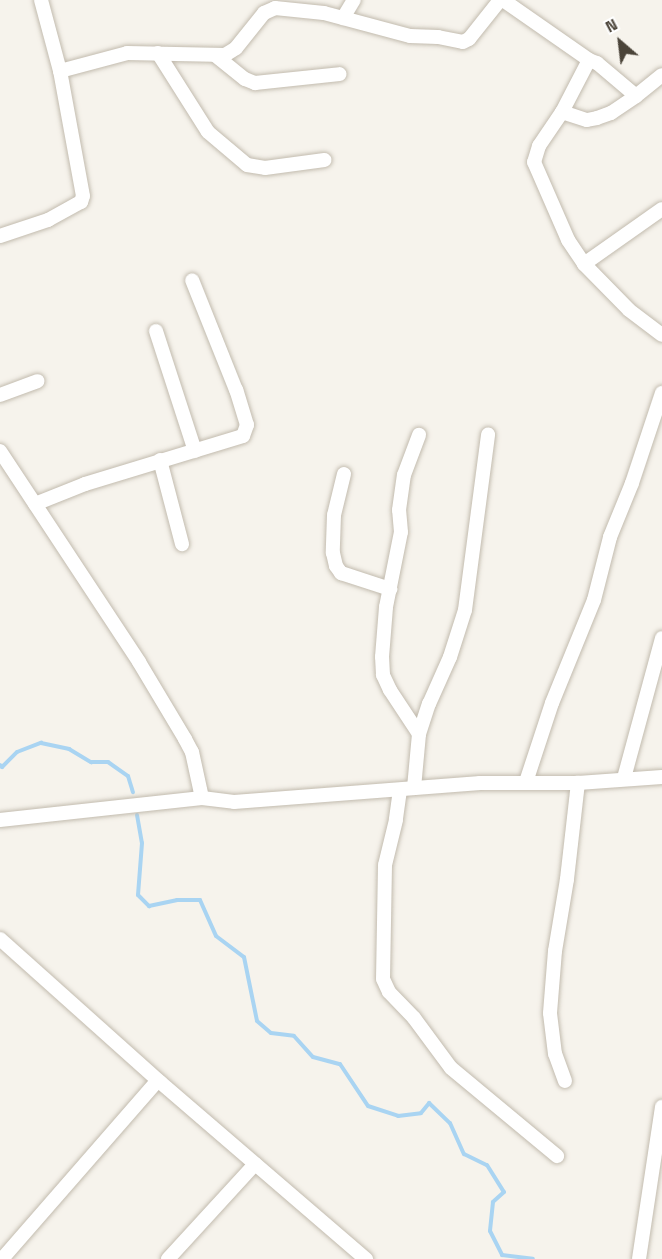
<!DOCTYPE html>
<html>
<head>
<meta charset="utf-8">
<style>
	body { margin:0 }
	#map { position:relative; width:662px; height:1259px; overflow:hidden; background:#f6f3ec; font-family:"Space Grotesk",sans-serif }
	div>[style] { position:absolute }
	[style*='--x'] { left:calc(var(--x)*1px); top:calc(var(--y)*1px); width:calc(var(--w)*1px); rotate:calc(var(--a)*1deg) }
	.stream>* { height:4px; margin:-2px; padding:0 2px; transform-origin:2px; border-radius:2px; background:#a9d4f2 }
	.roads { filter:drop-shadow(0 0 2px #c2bbae) drop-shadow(0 0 2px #c2bbae) }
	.minor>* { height:14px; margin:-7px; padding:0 7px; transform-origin:7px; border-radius:7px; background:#fff }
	span { translate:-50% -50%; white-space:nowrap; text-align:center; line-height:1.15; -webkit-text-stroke:6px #fff; paint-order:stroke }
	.north { position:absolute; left:590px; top:12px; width:60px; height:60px; -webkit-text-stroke:4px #fff; paint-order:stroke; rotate:332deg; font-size:16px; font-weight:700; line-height:24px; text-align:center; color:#4b4439 }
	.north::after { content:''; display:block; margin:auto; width:21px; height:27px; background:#4b4439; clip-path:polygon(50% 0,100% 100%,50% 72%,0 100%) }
</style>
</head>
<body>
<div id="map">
	<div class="stream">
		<div style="--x:0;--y:765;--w:3;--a:45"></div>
		<div style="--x:2;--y:767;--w:21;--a:-45"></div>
		<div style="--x:17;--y:752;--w:26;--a:-21"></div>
		<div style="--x:41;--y:743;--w:29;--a:12"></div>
		<div style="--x:69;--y:749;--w:26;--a:31"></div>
		<div style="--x:91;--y:762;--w:17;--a:0"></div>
		<div style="--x:108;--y:762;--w:24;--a:35"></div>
		<div style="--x:128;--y:776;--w:17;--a:73"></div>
		<div style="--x:137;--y:815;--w:28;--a:80"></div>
		<div style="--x:142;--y:843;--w:52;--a:94.4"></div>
		<div style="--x:138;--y:895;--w:16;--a:45"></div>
		<div style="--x:149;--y:906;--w:29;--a:-12"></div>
		<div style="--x:177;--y:900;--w:23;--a:0"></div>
		<div style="--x:200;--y:900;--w:39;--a:66"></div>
		<div style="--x:216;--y:936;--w:35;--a:37"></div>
		<div style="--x:244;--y:957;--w:65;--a:78.5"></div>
		<div style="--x:257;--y:1021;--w:18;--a:41"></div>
		<div style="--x:271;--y:1033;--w:23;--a:7"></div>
		<div style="--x:294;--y:1036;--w:28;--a:48"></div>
		<div style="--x:313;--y:1057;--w:28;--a:15"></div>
		<div style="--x:340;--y:1064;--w:50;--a:56.3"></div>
		<div style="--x:368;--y:1106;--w:32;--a:18"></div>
		<div style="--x:398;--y:1116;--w:23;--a:-7"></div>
		<div style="--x:421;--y:1113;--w:13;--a:-51"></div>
		<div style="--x:429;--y:1103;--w:29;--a:44"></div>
		<div style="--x:450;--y:1123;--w:34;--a:66"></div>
		<div style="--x:464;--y:1154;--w:25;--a:26"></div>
		<div style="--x:487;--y:1165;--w:32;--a:58"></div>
		<div style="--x:504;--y:1192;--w:15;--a:138"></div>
		<div style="--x:493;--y:1202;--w:29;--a:96"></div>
		<div style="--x:490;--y:1231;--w:27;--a:63"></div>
		<div style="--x:502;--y:1255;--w:31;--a:7"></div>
	</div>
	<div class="roads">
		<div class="minor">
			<div style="--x:41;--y:0;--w:73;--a:75"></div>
			<div style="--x:503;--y:0;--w:105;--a:34.9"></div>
			<div style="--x:589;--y:60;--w:59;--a:117.4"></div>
			<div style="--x:562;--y:112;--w:41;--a:124.1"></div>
			<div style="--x:539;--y:146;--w:17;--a:107"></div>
			<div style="--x:534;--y:162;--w:85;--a:66.4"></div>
			<div style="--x:568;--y:240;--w:29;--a:56"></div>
			<div style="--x:584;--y:264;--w:64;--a:45.6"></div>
			<div style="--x:629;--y:310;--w:41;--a:37.1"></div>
			<div style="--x:343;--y:18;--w:21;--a:-59"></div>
			<div style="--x:158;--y:53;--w:93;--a:57.7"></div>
			<div style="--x:208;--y:132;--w:51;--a:40.2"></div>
			<div style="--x:247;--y:165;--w:18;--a:9"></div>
			<div style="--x:265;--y:168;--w:60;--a:-7.7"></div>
			<div style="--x:215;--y:55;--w:38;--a:39"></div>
			<div style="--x:245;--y:79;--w:11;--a:22"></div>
			<div style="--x:255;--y:83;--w:85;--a:-6"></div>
			<div style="--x:589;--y:60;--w:9;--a:21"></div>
			<div style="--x:597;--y:63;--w:51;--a:40.2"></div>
			<div style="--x:636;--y:96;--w:33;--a:-39"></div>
			<div style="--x:562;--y:112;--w:26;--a:18"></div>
			<div style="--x:587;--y:120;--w:10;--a:-11"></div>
			<div style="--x:597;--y:118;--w:15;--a:-20"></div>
			<div style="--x:611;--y:113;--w:30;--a:-34"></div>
			<div style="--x:0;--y:236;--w:51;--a:-18.4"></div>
			<div style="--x:48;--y:220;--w:38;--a:-29"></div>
			<div style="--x:81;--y:202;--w:6;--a:-72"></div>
			<div style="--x:83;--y:196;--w:127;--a:-100.4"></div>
			<div style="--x:60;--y:71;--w:69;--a:-15"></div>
			<div style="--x:127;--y:53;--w:98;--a:1.2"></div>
			<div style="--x:225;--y:55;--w:13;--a:-32"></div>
			<div style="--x:236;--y:48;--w:45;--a:-51.3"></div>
			<div style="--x:264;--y:13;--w:12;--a:-24"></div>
			<div style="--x:275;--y:8;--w:49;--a:5.8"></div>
			<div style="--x:324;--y:13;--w:89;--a:15"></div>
			<div style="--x:410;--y:36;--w:28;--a:2"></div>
			<div style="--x:438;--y:37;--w:25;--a:11"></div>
			<div style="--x:463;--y:42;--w:7;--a:-27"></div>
			<div style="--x:469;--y:39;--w:50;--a:-51.5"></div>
			<div style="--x:584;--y:264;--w:95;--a:-35.2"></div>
			<div style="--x:156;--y:331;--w:126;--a:72"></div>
			<div style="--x:0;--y:395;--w:40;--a:-20.2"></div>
			<div style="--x:0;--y:451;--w:253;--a:56.6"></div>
			<div style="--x:139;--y:662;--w:90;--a:59.1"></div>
			<div style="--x:185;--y:739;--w:15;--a:62"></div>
			<div style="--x:192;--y:752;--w:47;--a:77.7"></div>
			<div style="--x:160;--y:460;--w:87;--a:75.3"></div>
			<div style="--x:344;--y:474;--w:42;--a:103.7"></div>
			<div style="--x:334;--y:515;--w:38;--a:92"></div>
			<div style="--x:333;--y:553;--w:13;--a:77"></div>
			<div style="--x:336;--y:566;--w:9;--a:54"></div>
			<div style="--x:341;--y:573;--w:52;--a:18.1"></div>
			<div style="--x:35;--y:504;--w:54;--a:-21.8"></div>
			<div style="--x:85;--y:484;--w:165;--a:-16.9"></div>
			<div style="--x:243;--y:436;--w:12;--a:-70"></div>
			<div style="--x:247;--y:425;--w:37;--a:-107"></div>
			<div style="--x:236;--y:390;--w:118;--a:-111.8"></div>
			<div style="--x:419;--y:734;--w:53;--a:-123.4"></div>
			<div style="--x:390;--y:690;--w:17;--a:-115"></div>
			<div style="--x:383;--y:675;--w:18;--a:-93"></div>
			<div style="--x:382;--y:657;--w:50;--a:-85.4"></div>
			<div style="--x:386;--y:607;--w:76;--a:-78.7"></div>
			<div style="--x:401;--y:532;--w:22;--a:-95"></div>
			<div style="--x:399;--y:510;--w:35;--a:-82"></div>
			<div style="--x:404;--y:475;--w:43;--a:-69.4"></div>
			<div style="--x:624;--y:778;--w:145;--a:-74.8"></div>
			<div style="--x:526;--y:782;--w:83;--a:-71.8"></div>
			<div style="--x:552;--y:703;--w:111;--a:-67.8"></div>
			<div style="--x:594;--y:600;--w:65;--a:-75.7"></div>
			<div style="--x:610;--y:537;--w:58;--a:-67.8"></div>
			<div style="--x:632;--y:483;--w:95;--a:-71.6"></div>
			<div style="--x:414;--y:788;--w:54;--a:-84.7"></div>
			<div style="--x:419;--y:734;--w:32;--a:-72"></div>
			<div style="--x:429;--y:704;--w:51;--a:-65.9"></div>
			<div style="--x:450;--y:657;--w:49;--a:-72.3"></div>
			<div style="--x:465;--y:610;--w:177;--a:-82.5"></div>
			<div style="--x:400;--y:790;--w:30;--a:98"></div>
			<div style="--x:396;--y:820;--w:46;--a:103.7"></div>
			<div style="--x:385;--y:865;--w:114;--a:91"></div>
			<div style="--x:383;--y:979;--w:14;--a:65"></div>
			<div style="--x:389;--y:992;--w:36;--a:46"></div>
			<div style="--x:414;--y:1018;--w:62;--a:53.5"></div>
			<div style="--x:451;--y:1068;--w:138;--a:39.7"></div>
			<div style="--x:0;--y:820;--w:203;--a:-6.2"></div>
			<div style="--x:202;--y:798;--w:32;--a:7"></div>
			<div style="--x:234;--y:802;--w:247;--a:-4.4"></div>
			<div style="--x:480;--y:783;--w:98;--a:0"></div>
			<div style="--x:578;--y:783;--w:84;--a:-4.1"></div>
			<div style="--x:0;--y:939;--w:215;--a:41.8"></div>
			<div style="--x:160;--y:1082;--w:272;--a:40.7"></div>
			<div style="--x:565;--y:1081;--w:29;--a:-110"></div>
			<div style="--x:555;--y:1054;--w:41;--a:-97"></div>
			<div style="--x:550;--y:1013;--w:62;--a:-85.4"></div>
			<div style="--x:555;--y:951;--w:73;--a:-80.5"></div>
			<div style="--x:567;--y:879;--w:97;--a:-83.5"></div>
			<div style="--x:2;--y:1259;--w:237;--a:-48.9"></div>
			<div style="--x:168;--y:1259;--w:129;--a:-47.5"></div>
			<div style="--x:639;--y:1259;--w:154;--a:-81.4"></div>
		</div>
	</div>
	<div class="north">N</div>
</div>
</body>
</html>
